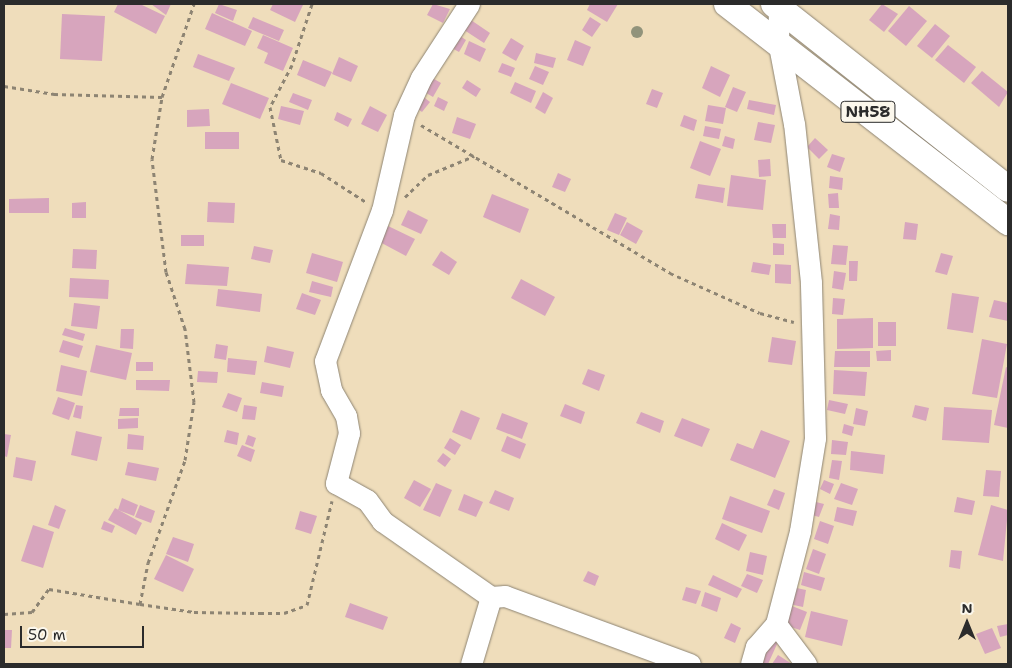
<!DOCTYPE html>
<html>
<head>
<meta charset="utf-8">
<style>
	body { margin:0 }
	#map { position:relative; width:1012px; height:668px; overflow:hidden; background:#efddbb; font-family:"Shantell Sans",sans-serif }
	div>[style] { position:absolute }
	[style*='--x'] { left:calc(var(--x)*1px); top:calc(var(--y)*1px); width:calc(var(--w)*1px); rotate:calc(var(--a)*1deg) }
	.building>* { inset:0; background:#d7a5bd }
	.path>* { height:3px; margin-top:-1.5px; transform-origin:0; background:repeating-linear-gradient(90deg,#8d8473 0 4px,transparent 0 8px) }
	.roads { filter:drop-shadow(0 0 1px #8d8473) drop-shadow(0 0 1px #8d8473) }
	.minor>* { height:21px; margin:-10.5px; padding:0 10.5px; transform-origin:10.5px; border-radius:10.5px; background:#fff }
	.major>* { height:26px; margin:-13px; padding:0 13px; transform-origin:13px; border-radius:13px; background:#fff }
	.trees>* { width:12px; height:12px; margin:-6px; border-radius:50%; background:#91937b }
	span { translate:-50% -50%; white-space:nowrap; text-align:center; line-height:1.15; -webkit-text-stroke:5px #fbf7ec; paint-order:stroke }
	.shield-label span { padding:1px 4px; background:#fbf7ec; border:1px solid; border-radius:4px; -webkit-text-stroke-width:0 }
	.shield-label { font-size:16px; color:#2b2b2b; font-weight:700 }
	.frame { position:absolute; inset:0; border:5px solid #2b2b2b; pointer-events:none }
	.north { position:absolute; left:942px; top:598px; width:50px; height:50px; -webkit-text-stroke:4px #fbf7ec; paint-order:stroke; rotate:0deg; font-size:14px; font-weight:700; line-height:20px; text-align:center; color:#2b2b2b }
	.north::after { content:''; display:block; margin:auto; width:18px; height:22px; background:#2b2b2b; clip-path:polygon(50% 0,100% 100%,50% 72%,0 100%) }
	.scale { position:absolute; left:20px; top:626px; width:124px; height:22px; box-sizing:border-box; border:2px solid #2b2b2b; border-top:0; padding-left:6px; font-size:15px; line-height:18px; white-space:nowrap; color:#2b2b2b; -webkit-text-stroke:4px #fbf7ec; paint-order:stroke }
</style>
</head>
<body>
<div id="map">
	<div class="building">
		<div style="clip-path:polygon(118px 4px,140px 4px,165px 16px,156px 34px,114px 12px)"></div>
		<div style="clip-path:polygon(151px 4px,171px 4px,166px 15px)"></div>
		<div style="clip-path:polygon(219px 4px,237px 10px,233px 21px,215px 13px)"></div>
		<div style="clip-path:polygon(273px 4px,300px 4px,303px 5px,295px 22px,270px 10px)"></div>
		<div style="clip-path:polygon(433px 4px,450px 9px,443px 23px,427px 15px)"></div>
		<div style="clip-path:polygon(590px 4px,618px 4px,607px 22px,587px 10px)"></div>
		<div style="clip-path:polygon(882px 4px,898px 14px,884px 32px,869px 20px)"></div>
		<div style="clip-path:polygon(909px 6px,927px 21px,906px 46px,888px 31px)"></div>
		<div style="clip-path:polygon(212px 13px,252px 31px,245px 46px,205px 29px)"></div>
		<div style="clip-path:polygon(62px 14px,105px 16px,102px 61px,60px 59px)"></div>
		<div style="clip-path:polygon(465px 16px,490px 33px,484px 43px,458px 26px)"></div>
		<div style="clip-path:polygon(253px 17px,284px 30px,279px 41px,248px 28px)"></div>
		<div style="clip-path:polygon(590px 17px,601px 24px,592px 37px,582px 30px)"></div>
		<div style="clip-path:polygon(935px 24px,950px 36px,932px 58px,917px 46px)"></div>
		<div style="clip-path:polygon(457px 34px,466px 40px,459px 52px,450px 47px)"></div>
		<div style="clip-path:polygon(263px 35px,293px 48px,283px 71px,264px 63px,268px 53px,257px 48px)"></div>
		<div style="clip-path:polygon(511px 38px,524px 46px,516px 61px,502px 53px)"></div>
		<div style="clip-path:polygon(575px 40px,591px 47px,583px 66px,567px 60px)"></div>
		<div style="clip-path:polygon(469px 41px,486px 49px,480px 62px,464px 54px)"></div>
		<div style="clip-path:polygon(948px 45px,976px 67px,964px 83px,935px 60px)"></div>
		<div style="clip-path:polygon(536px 53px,556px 58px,553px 68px,534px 63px)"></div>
		<div style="clip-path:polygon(198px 54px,235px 68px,229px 81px,193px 67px)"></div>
		<div style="clip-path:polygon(339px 57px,358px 66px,351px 82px,332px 74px)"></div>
		<div style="clip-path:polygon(303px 60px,332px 72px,325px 87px,297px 75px)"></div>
		<div style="clip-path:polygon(502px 63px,515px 68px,511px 77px,498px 72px)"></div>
		<div style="clip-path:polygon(535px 66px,549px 72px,543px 85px,529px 79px)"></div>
		<div style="clip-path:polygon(711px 66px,730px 75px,720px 97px,702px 88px)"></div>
		<div style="clip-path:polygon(982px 71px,1008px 92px,999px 107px,971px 83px)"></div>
		<div style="clip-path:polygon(429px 76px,441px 83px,433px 97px,421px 90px)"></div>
		<div style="clip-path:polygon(467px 80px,481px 89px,476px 97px,462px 88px)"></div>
		<div style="clip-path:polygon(515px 82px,536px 91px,531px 103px,510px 93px)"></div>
		<div style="clip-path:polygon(231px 83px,269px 98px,260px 119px,222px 104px)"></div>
		<div style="clip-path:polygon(733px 87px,746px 92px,737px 112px,725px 107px)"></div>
		<div style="clip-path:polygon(652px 89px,663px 93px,657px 108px,646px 104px)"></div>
		<div style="clip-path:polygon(543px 92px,553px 98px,545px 114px,535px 108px)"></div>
		<div style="clip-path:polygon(293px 93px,312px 100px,308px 110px,289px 102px)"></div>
		<div style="clip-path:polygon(421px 95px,430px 102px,422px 112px,413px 105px)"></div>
		<div style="clip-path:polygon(438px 97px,448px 102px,444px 111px,434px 106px)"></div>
		<div style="clip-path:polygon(749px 100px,776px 105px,774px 115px,747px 109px)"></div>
		<div style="clip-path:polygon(708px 105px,726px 108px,723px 124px,705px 121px)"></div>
		<div style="clip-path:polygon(281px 106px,304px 111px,300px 125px,278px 119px)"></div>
		<div style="clip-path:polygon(370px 106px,387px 115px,378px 132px,361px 124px)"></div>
		<div style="clip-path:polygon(209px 109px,210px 126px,187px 127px,187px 110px)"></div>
		<div style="clip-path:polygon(337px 112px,352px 119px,348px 127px,334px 120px)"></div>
		<div style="clip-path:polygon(684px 115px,697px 120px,694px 131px,680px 126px)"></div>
		<div style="clip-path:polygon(457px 117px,476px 124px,470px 139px,452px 133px)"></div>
		<div style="clip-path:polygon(758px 122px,775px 125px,771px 143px,754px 140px)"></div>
		<div style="clip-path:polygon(705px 126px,721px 129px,719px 139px,703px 136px)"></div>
		<div style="clip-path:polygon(205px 132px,239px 132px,239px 149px,205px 149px)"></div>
		<div style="clip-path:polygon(725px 136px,735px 139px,733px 149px,722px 146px)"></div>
		<div style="clip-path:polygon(815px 138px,828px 150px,819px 159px,807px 147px)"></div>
		<div style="clip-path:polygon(700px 141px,721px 149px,710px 176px,690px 168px)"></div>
		<div style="clip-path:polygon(832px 154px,845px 158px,840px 172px,827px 167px)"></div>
		<div style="clip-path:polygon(770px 159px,771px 176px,759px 177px,758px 160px)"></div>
		<div style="clip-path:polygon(558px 173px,571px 179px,565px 192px,552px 187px)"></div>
		<div style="clip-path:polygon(731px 175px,766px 180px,763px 210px,727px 206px)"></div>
		<div style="clip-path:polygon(830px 176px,843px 178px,842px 190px,829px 188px)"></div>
		<div style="clip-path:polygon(698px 184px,725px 188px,723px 203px,695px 198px)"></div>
		<div style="clip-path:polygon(838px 193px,839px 208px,829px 208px,828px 194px)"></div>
		<div style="clip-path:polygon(492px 194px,529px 209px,520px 233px,483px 217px)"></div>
		<div style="clip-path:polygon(49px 198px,49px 213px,9px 213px,9px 199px)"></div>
		<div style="clip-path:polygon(86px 202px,86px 218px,72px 218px,72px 203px)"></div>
		<div style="clip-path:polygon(208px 202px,235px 203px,234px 223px,207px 222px)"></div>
		<div style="clip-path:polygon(408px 210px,428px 220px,421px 234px,401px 225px)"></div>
		<div style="clip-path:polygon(615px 213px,627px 218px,619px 235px,607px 230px)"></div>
		<div style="clip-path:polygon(830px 214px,840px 216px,839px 230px,828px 229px)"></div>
		<div style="clip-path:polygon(627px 222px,643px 231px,636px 244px,620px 235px)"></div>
		<div style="clip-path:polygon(905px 222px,918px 224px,916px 240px,903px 239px)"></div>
		<div style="clip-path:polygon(384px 224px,415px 239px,406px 256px,376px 240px)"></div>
		<div style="clip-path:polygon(772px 224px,786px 224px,786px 238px,773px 238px)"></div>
		<div style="clip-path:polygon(181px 235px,204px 235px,204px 246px,181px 246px)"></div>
		<div style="clip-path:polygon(773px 243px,784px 244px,784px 255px,773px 255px)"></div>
		<div style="clip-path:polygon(833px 245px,848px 246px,846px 265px,831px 264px)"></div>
		<div style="clip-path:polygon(254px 246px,273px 250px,270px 263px,251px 259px)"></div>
		<div style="clip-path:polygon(73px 249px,97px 250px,96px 269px,72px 268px)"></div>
		<div style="clip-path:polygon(441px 251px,457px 262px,449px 275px,432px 265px)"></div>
		<div style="clip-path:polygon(312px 253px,343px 262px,337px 282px,306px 273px)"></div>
		<div style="clip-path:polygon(941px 253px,953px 256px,947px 275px,935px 272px)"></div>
		<div style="clip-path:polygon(849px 261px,858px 261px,857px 281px,849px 281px)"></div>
		<div style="clip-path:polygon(753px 262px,771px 265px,769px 275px,751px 272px)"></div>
		<div style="clip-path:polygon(187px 264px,229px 267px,227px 286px,185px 284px)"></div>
		<div style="clip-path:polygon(775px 264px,791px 265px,791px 284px,775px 283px)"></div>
		<div style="clip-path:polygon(834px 271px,846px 273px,843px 290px,832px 288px)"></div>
		<div style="clip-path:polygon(70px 278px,109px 280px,108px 299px,69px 297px)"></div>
		<div style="clip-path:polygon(521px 279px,555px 297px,545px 316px,511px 298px)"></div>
		<div style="clip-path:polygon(312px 281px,333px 287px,331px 297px,309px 292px)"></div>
		<div style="clip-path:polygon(218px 289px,262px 294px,260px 312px,216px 306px)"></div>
		<div style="clip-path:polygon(302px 293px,321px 300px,315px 315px,296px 309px)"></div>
		<div style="clip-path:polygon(952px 293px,979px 297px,973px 333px,947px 329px)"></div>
		<div style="clip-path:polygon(833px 298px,845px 299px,843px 315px,832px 314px)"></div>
		<div style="clip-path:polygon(994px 300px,1008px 303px,1008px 321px,989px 317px)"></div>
		<div style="clip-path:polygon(74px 303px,100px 306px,97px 329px,71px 326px)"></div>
		<div style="clip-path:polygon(873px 318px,873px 348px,837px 349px,837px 319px)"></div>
		<div style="clip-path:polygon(878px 322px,896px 322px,896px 346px,878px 346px)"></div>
		<div style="clip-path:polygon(65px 328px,85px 334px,83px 341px,62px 335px)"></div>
		<div style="clip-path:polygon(121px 329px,134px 329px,133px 349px,120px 348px)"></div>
		<div style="clip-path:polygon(772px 337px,796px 341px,792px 365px,768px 362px)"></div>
		<div style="clip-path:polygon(982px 339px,1007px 344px,997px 398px,972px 394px)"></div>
		<div style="clip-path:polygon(63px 340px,83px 346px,79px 358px,59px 352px)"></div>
		<div style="clip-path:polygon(216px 344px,228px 346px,226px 360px,214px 358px)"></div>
		<div style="clip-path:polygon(96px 345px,132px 353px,126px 380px,90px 372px)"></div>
		<div style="clip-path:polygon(267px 346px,294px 352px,290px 368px,264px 362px)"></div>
		<div style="clip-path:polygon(891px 350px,891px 361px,877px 361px,876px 351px)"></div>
		<div style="clip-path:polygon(835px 351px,870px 351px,870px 367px,834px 367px)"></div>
		<div style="clip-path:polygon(228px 358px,257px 361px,255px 375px,227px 372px)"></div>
		<div style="clip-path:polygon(136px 362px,153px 362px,153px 371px,136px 371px)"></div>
		<div style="clip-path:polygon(61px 365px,87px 371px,82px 396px,56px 391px)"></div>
		<div style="clip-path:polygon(1006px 367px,1008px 368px,1008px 428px,994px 425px)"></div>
		<div style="clip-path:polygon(588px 369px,605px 375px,599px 391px,582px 384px)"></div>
		<div style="clip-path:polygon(834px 370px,867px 372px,865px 396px,833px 394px)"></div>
		<div style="clip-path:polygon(198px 371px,218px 372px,217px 383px,197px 382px)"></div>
		<div style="clip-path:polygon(136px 380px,170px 380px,169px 391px,136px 390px)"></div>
		<div style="clip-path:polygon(262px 382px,284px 386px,282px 397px,260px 393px)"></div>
		<div style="clip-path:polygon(228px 393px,242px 398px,237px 412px,222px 407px)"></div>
		<div style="clip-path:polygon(58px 397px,75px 403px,69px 420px,52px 414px)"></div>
		<div style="clip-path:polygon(829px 400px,848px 404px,845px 414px,827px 410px)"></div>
		<div style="clip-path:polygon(565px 404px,585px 412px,581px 424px,560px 416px)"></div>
		<div style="clip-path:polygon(76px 405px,83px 406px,81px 419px,73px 417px)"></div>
		<div style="clip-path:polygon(244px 405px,257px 407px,255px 420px,242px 419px)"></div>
		<div style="clip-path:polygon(915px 405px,929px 408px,926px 421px,912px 417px)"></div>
		<div style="clip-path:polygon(944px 407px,992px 410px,989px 443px,942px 440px)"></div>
		<div style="clip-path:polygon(120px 408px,139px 408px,139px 416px,119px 416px)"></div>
		<div style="clip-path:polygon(856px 408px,868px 411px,865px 426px,853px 424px)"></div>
		<div style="clip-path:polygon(461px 410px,480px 418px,471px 440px,452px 432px)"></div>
		<div style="clip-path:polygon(641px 412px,664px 421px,660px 433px,636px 423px)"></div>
		<div style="clip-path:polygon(502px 413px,528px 423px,522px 439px,496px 429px)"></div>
		<div style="clip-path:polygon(138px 418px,138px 428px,118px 429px,118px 419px)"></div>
		<div style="clip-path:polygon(682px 418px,710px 429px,702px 447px,674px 436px)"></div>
		<div style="clip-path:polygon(844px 424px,854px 427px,852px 436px,842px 433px)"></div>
		<div style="clip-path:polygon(227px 430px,239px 433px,237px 445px,224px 442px)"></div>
		<div style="clip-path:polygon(761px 430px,790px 441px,775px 478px,730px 460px,737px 443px,753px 449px)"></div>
		<div style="clip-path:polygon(76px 431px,102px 437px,97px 461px,71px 455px)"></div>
		<div style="clip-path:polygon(4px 434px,11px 435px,7px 457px,4px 456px)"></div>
		<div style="clip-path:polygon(128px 434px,144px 436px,143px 450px,127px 449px)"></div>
		<div style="clip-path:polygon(248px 435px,256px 438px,253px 447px,245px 444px)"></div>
		<div style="clip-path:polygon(507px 436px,526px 444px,520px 459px,501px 451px)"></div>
		<div style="clip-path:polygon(450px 438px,461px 445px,455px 455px,444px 448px)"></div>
		<div style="clip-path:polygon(832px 440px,848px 442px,846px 455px,831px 454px)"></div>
		<div style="clip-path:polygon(242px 445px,255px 450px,251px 462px,237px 456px)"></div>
		<div style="clip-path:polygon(851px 451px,885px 455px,883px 474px,850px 470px)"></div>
		<div style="clip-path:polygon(443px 453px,451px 459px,445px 467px,437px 461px)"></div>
		<div style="clip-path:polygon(16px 457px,36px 461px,32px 481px,13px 477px)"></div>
		<div style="clip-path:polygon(832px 460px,842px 461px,839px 480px,829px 478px)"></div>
		<div style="clip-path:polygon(128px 462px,159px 468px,156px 481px,125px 475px)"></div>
		<div style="clip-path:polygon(986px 470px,1001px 471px,999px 497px,983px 496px)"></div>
		<div style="clip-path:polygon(414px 480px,431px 489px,420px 507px,404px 498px)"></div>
		<div style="clip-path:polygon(824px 480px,834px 484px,830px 494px,820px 489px)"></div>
		<div style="clip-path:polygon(436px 483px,452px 490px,440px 517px,423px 510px)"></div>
		<div style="clip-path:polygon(841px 483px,858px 489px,852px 505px,834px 499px)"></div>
		<div style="clip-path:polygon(774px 489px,785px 493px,779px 510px,767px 505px)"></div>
		<div style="clip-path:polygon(495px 490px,514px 498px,509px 511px,489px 503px)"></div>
		<div style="clip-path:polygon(464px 494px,483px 502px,476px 517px,458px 510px)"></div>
		<div style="clip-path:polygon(730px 496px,770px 511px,762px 533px,722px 519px)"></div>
		<div style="clip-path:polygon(957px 497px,975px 501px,972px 515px,954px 512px)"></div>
		<div style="clip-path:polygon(122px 498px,138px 505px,134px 516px,118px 510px)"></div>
		<div style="clip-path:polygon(816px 502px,824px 504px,819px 517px,812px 515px)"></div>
		<div style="clip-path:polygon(55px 505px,66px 510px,59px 529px,48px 525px)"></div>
		<div style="clip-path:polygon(140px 505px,155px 511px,151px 523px,135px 517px)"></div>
		<div style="clip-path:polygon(991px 505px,1008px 510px,1003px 561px,978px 555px)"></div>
		<div style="clip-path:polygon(837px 507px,857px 511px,853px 526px,834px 521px)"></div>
		<div style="clip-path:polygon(115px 508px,142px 523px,136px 535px,108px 520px)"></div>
		<div style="clip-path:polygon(300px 511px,317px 516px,311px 534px,295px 529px)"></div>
		<div style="clip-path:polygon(104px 521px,115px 526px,112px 533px,101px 529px)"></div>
		<div style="clip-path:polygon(820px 521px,834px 526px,828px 544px,814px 539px)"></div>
		<div style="clip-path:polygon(722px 523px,747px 535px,739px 551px,715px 539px)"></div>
		<div style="clip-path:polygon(33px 525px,54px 532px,43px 568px,21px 561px)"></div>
		<div style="clip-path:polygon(173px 537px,194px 544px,188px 562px,166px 554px)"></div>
		<div style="clip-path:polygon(813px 549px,826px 554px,819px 574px,806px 569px)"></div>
		<div style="clip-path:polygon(951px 550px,962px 551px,960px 569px,949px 567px)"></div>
		<div style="clip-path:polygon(750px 552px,767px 556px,763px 575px,746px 571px)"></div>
		<div style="clip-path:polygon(166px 555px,194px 569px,183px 592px,154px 579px)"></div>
		<div style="clip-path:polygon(588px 571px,599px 576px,595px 586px,583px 581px)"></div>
		<div style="clip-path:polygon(804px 572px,825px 578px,821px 591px,801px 585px)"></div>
		<div style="clip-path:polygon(747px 574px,763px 580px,757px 593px,741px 586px)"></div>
		<div style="clip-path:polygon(713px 575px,742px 589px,737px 598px,708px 585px)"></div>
		<div style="clip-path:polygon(686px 587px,701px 591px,696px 604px,682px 600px)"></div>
		<div style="clip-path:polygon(792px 587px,806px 590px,803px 607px,789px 604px)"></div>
		<div style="clip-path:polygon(705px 592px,721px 598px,717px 612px,701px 606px)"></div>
		<div style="clip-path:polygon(350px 603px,388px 617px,383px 630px,345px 617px)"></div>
		<div style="clip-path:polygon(792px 606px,807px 612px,800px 630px,785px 625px)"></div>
		<div style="clip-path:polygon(811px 611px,848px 620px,842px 646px,805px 637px)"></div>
		<div style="clip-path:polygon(731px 623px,741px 628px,735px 643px,724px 638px)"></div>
		<div style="clip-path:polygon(1008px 624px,1008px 635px,1000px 637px,997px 626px)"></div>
		<div style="clip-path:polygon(992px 628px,1001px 648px,985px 654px,976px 634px)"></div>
		<div style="clip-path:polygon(4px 630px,12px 630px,11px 648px,4px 648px)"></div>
		<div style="clip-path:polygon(769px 638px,778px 642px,768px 664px,758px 664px)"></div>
		<div style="clip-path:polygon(778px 655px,792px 664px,772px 664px)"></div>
	</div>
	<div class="path">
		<div style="--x:312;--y:4;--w:64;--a:108.2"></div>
		<div style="--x:292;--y:65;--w:47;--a:117.6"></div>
		<div style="--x:270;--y:107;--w:54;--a:78.3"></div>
		<div style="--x:281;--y:160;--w:42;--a:18"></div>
		<div style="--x:321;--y:173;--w:54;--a:32.8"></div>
		<div style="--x:4;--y:86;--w:51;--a:9.1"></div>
		<div style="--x:54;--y:94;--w:108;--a:1.6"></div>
		<div style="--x:421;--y:125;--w:290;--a:30.7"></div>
		<div style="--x:670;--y:273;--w:98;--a:24"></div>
		<div style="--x:760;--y:313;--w:35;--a:15"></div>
		<div style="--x:405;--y:197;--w:32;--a:-44"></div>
		<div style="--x:428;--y:175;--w:50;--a:-22.4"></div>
		<div style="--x:140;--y:604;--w:55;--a:8.4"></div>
		<div style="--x:194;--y:612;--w:66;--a:0.9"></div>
		<div style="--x:260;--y:613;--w:24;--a:0"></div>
		<div style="--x:284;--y:613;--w:24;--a:-19"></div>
		<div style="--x:307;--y:605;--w:107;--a:-76.5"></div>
		<div style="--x:4;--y:614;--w:28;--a:-4"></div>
		<div style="--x:32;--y:612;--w:29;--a:-54"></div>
		<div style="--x:49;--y:589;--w:92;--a:9.4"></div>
		<div style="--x:140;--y:604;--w:42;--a:-79"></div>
		<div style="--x:148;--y:563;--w:109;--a:-70.2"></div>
		<div style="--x:185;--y:460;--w:59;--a:-81.2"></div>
		<div style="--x:194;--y:402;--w:74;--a:-97"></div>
		<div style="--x:185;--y:329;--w:60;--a:-108.4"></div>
		<div style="--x:166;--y:272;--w:114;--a:-97.1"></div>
		<div style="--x:152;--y:159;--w:63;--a:-80.8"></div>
		<div style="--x:162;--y:97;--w:98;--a:-71"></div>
	</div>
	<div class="roads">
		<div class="minor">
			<div style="--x:469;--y:4;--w:88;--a:123"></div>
			<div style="--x:421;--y:78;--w:41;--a:114.7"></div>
			<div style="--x:404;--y:115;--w:98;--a:103"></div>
			<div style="--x:382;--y:210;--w:161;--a:110.7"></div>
			<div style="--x:325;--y:361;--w:30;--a:78"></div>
			<div style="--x:331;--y:390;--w:30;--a:60"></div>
			<div style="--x:346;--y:416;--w:17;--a:80"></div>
			<div style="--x:349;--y:433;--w:52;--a:104.6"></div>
			<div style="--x:336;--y:483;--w:35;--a:29"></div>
			<div style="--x:367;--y:500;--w:26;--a:54"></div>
			<div style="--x:382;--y:521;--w:133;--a:34.9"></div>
			<div style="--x:491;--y:597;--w:70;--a:106.6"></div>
			<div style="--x:491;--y:597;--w:14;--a:-4"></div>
			<div style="--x:505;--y:596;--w:197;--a:20.2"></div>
			<div style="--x:776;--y:624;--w:50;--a:53.1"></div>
			<div style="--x:751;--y:664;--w:18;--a:-74"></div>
			<div style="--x:756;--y:647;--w:30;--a:-49"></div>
			<div style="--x:776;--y:624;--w:96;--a:-75.5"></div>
			<div style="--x:800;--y:531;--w:94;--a:-80.8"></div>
			<div style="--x:815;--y:438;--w:156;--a:-91.5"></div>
			<div style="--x:811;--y:282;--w:159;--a:-96.1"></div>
			<div style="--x:794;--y:124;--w:86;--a:-100.8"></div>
			<div style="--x:778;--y:40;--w:36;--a:-88"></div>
		</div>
		<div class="major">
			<div style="--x:727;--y:4;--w:356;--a:37.8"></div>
			<div style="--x:774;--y:4;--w:298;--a:38.3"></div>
		</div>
	</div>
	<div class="trees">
		<div style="left:637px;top:32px"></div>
	</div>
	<div class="shield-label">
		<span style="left:868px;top:112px">NH58</span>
	</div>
	<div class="frame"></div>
	<div class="north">N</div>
	<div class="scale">50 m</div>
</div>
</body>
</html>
